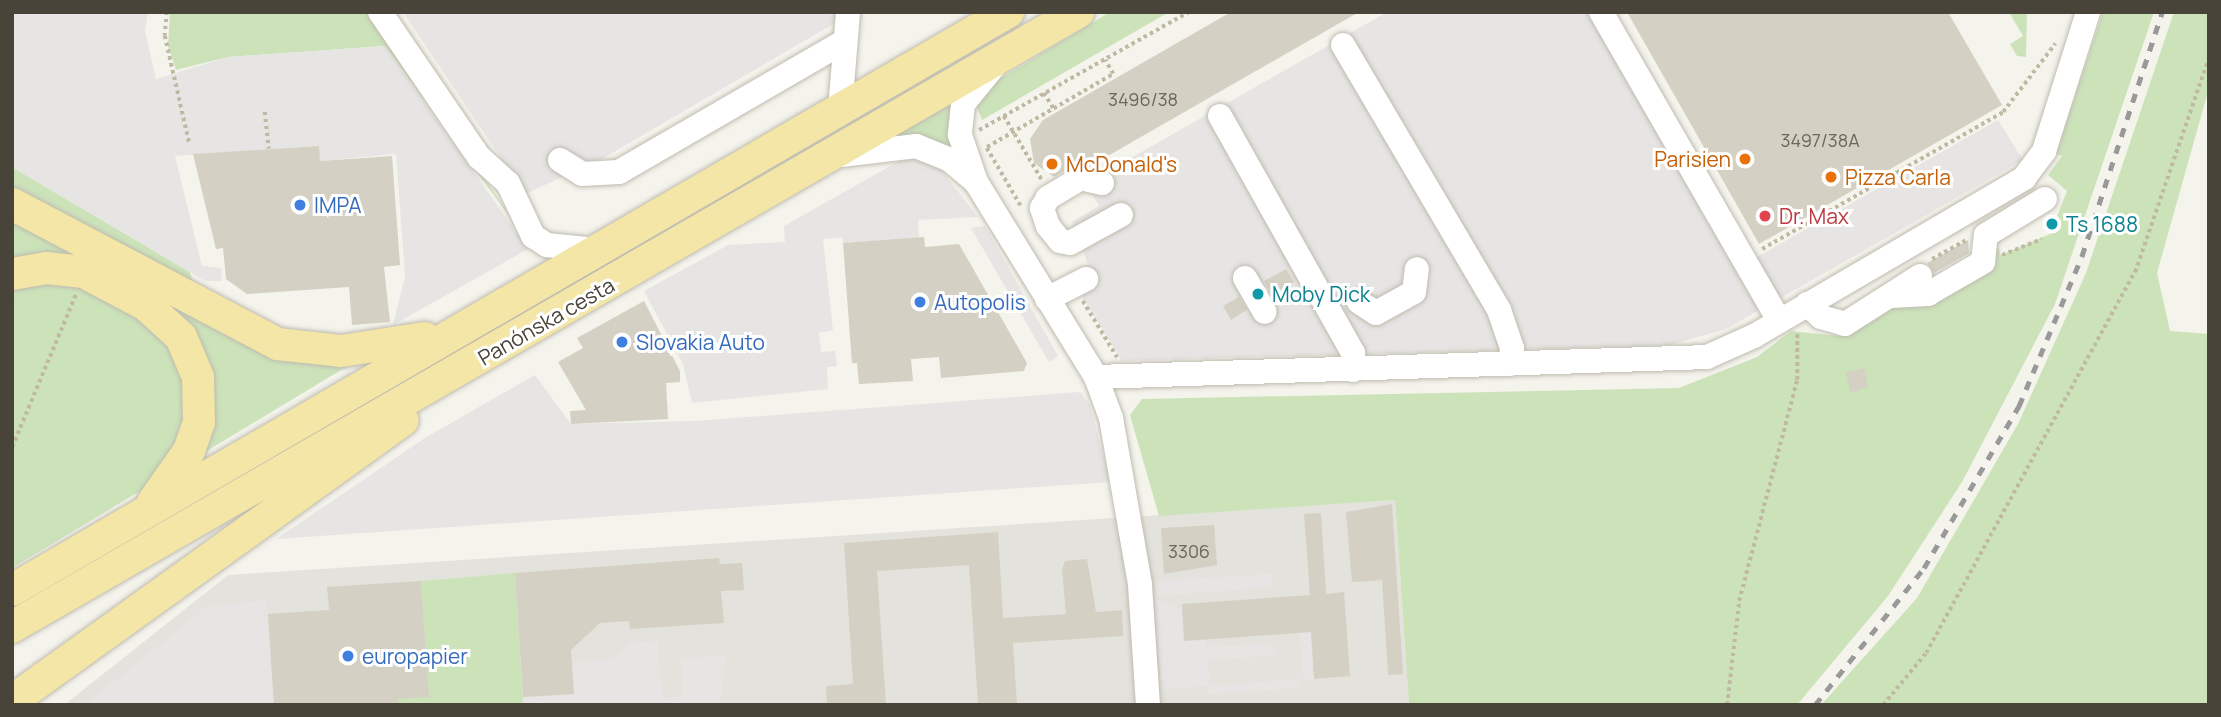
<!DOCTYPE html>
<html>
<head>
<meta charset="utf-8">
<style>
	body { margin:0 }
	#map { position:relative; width:2221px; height:717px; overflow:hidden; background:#f4f3ec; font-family:Manrope,sans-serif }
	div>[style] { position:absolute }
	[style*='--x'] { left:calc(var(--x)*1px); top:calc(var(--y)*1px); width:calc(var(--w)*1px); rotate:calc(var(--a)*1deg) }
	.industrial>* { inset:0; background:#e4e2dd }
	.green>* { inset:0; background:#cce3ba }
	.parking>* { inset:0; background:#e6e5e3 }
	.building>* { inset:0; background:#d4d0c3 }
	.path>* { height:3.5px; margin-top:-1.75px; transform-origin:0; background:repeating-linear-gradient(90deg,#bfb8a2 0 3.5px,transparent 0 7px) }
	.roads { filter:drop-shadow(0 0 2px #bfbbaf) drop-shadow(0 0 2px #bfbbaf) }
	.minor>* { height:24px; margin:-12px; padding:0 12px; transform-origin:12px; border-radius:12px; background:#fff }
	.major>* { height:32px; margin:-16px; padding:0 16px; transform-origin:16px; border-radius:16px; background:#f3e6a6 }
	.rail>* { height:5px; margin-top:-2.5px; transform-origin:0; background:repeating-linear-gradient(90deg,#999 0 9px,transparent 0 18px) }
	.dots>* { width:19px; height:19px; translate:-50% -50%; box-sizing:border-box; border:4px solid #fff; border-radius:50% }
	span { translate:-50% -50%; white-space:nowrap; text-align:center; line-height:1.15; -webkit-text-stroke:6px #fff; paint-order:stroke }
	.number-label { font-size:18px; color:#6b675c }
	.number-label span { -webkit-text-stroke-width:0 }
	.food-label { font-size:21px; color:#c56008 }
	.right { translate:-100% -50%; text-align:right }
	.left { translate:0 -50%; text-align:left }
	.shop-label { font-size:21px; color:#366cbe }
	.health-label { font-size:21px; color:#be3a42 }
	.culture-label { font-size:21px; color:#0d838f }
	.street-label { font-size:21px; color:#48443a }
	.frame { position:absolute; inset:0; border:14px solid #48443a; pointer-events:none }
</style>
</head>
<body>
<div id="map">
	<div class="industrial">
		<div style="clip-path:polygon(1395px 500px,1409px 705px,64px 705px,228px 575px)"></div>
	</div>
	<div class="green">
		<div style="clip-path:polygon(170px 12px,368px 12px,532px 247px,385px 46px,228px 57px,176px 70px,168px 46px)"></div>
		<div style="clip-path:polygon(1110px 12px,1169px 12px,982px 120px,976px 105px,993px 83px)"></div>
		<div style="clip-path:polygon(2009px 12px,2027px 12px,2026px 57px,2017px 56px,2010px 44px,2023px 36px)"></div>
		<div style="clip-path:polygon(2103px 12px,2154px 12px,2055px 304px,1962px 482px,1888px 596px,1797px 705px,1409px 705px,1395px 500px,1159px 516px,1130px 415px,1142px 399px,1679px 388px,1757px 357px,1791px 331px,1840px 336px,1996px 243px,2001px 255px,2050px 234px,2067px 191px,2048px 175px,2062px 156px,2056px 154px)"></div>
		<div style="clip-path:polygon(2174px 12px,2209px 12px,2209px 88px,2157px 273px,2170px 331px,2209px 334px,2209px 705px,1821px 705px,1917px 598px,2018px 424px,2086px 273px)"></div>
		<div style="clip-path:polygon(965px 97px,959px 155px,887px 138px)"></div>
		<div style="clip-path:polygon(12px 167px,190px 272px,195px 289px,12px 187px)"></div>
		<div style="clip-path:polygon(12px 213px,356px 361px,12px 568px)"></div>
		<div style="clip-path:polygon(515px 573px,523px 705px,398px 705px,398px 699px,429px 697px,421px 581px)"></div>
	</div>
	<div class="parking">
		<div style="clip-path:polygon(12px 12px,148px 12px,145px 31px,156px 79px,228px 57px,385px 46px,528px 249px,393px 325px,405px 276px,396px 154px,320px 161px,318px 146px,175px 156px,202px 266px,221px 268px,222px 281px,205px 281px,12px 167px)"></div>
		<div style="clip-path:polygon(403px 12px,854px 12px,600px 160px,525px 194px)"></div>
		<div style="clip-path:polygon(1387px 12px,1607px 12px,1750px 261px,1998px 120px,2023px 160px,1726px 329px,1670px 345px,1122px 361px,1081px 295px,1090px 270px,1072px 222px,1099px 206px,1089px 189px,1096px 178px)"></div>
		<div style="clip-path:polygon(908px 156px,937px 165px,978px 217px,918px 220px,919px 238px,843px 243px,842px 237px,823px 239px,833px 330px,819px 333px,821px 352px,835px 351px,837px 366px,827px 367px,828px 389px,692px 403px,683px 364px,644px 291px,728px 245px,785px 242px,784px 226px)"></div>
		<div style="clip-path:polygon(985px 226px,1058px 356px,1049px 362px,971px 228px)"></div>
		<div style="clip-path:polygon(535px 375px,571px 424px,696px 421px,1080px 392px,1090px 405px,1110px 482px,276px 539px,425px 438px)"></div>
		<div style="clip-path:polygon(1272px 574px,1273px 587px,1156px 596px,1155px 581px)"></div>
		<div style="clip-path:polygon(1154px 597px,1182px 609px,1185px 641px,1206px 640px,1207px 647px,1272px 644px,1278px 655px,1208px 660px,1210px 686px,1303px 679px,1300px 633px,1311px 632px,1314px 679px,1303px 679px,1299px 688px,1206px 694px,1210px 686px,1161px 689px)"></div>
		<div style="clip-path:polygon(266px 600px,274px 705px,85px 705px,206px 607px)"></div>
		<div style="clip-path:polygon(657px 641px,663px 698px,683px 696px,681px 658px,726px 656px,720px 705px,523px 705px,523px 698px,574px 694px,573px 662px,614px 659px,631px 643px)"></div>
	</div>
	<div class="building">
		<div style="clip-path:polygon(1231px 12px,1359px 12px,1092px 165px,1074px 165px,1054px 177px,1034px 163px,1030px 139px,1043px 120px)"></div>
		<div style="clip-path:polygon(1627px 12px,1948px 12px,2002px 105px,1759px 244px)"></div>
		<div style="clip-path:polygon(319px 146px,320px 161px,392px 156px,400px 265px,384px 267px,390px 322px,352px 325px,349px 287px,247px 294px,226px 279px,223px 248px,216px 249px,193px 154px)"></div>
		<div style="clip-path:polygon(924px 237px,925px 247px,959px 244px,1027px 363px,1024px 371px,941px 378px,939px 357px,911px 359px,913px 381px,859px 384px,857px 363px,852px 363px,843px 243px)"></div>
		<div style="clip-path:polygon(1968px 240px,1969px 253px,1934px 273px,1927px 263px)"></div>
		<div style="clip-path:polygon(1286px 269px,1294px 282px,1272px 295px,1264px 281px)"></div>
		<div style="clip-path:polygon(1239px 297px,1247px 310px,1231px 320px,1223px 306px)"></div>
		<div style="clip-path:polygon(644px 301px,680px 371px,680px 382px,666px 383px,668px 419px,571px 424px,570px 411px,586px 410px,558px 362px,583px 348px,577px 338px)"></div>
		<div style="clip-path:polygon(1864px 368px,1868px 387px,1850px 393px,1846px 372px)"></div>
		<div style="clip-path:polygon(1392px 504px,1403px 674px,1388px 675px,1382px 580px,1352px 582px,1346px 512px)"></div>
		<div style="clip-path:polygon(1321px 513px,1326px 594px,1344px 592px,1350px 676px,1314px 679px,1311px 632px,1184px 641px,1182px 604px,1310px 595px,1304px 514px)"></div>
		<div style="clip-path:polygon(1214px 525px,1217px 565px,1164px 574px,1161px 528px)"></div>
		<div style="clip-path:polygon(998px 532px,1003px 618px,1066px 614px,1062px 569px,1065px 561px,1087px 559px,1096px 612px,1122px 610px,1123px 636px,1013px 643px,1017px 705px,978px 705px,969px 565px,877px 571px,886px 705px,827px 705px,826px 686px,853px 684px,844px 543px)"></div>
		<div style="clip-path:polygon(719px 558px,720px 564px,742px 563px,744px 590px,721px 591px,724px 623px,630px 629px,629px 621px,600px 623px,571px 650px,574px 694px,523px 697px,515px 573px)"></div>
		<div style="clip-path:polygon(421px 581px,429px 697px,398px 699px,398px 705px,274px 705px,268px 614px,329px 610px,327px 587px)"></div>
	</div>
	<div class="path">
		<div style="--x:167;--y:12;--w:24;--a:95"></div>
		<div style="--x:165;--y:36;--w:109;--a:77.2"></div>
		<div style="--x:887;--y:12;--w:1;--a:45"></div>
		<div style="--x:1044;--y:93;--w:19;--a:58"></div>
		<div style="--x:265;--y:112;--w:37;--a:84"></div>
		<div style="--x:1004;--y:116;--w:74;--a:59.3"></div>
		<div style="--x:979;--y:130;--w:240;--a:-29.4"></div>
		<div style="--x:987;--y:147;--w:146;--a:-30.1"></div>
		<div style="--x:1113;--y:74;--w:16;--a:-120"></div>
		<div style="--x:987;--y:148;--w:69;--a:59.7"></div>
		<div style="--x:1762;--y:249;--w:277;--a:-29.6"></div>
		<div style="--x:2003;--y:112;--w:86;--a:-52.6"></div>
		<div style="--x:2002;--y:255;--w:43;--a:-21.8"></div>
		<div style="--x:1932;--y:259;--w:38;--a:-29"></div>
		<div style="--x:1083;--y:301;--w:66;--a:58.7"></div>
		<div style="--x:12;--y:447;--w:166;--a:-67.3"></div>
		<div style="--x:1727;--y:705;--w:105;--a:-83.4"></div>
		<div style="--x:1739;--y:601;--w:228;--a:-75.3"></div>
		<div style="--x:1797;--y:380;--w:48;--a:-90"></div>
		<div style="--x:1883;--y:705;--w:67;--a:-50.4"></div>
		<div style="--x:1926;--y:653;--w:435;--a:-61.3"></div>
		<div style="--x:2135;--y:272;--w:227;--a:-71"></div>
	</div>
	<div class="roads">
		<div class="minor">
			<div style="--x:380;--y:12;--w:176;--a:55.7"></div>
			<div style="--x:479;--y:157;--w:39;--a:42"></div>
			<div style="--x:508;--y:183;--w:59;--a:64.7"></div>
			<div style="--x:533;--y:236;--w:17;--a:33"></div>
			<div style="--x:547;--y:245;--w:49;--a:5.8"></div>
			<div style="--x:1601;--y:12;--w:356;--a:60"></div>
			<div style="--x:1343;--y:45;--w:308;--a:59.5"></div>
			<div style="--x:1499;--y:310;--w:40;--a:71.1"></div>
			<div style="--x:1512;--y:348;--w:16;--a:94"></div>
			<div style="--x:995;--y:65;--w:50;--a:129.4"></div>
			<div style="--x:963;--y:104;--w:31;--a:96"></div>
			<div style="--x:960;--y:135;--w:50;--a:71.2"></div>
			<div style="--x:976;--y:182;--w:229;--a:58.4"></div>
			<div style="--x:1096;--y:377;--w:44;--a:69.9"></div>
			<div style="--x:1111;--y:418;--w:169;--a:80.1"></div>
			<div style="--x:1140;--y:585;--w:120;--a:86.2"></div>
			<div style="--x:840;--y:110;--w:98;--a:-85.3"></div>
			<div style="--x:1220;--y:116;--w:272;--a:60.7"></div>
			<div style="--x:1353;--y:353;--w:17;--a:90"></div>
			<div style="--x:841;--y:155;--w:76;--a:-6.8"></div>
			<div style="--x:916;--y:146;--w:37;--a:22"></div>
			<div style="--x:950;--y:160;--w:33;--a:40"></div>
			<div style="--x:560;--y:160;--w:26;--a:32"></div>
			<div style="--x:582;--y:174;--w:37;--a:-3"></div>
			<div style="--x:619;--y:172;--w:259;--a:-30.1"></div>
			<div style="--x:1102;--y:183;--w:22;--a:-167"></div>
			<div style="--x:1081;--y:178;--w:39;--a:149"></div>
			<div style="--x:1048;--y:198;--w:12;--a:121"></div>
			<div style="--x:1042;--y:208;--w:19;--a:72"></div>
			<div style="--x:1048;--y:226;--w:19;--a:51"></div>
			<div style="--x:1060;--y:241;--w:10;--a:11"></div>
			<div style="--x:1070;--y:243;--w:58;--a:-28.8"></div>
			<div style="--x:1245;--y:278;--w:39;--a:60"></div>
			<div style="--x:1892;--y:296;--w:36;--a:-3"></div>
			<div style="--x:1928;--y:294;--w:64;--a:-30.2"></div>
			<div style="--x:1983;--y:262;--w:27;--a:-84"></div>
			<div style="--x:1986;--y:235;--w:69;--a:-31.4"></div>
			<div style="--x:1047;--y:299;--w:44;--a:-27.1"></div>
			<div style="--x:1359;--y:302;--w:20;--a:33"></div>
			<div style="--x:1376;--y:313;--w:43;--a:-28.9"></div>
			<div style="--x:1414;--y:292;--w:23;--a:-83"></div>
			<div style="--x:1807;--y:304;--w:19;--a:43"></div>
			<div style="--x:1821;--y:317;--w:25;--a:16"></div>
			<div style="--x:1845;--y:324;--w:89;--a:-32.6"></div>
			<div style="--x:1096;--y:377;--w:611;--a:-1.87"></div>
			<div style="--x:1707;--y:357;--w:51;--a:-24.1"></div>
			<div style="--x:1754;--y:336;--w:313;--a:-30.3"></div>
			<div style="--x:2024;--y:178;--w:34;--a:-53"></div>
			<div style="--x:2044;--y:151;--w:146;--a:-72.4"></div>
		</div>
		<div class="major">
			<div style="--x:12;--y:204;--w:300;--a:27.8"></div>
			<div style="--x:277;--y:344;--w:64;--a:6.2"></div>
			<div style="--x:341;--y:351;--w:85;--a:-8.8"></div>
			<div style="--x:12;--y:274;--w:35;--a:-10"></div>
			<div style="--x:46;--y:268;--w:38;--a:6"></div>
			<div style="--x:84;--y:272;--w:70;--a:28"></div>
			<div style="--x:146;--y:305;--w:47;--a:42.4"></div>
			<div style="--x:181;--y:337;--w:43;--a:67"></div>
			<div style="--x:198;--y:377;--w:45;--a:88.7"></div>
			<div style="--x:199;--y:422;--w:31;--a:109"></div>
			<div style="--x:189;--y:451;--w:62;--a:125.2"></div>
			<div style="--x:12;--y:590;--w:1152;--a:-30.13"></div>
			<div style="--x:12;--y:627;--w:1231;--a:-29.98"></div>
			<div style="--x:12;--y:701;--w:481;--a:-35.7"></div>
		</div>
	</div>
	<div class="rail">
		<div style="--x:1815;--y:705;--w:175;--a:-51.5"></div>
		<div style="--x:1924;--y:568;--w:188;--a:-59.6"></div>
		<div style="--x:2019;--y:406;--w:163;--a:-67.2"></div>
		<div style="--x:2082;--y:256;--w:257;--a:-71.8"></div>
	</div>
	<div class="dots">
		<div style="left:1745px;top:159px;background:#e8710a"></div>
		<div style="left:1052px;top:164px;background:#e8710a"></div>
		<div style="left:1831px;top:177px;background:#e8710a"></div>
		<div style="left:300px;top:205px;background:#3f7fe0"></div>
		<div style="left:1765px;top:216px;background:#e0444e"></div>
		<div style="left:2052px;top:224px;background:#0f9aa8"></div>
		<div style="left:1258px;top:294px;background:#0f9aa8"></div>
		<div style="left:920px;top:302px;background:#3f7fe0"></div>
		<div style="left:622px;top:342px;background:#3f7fe0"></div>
		<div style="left:348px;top:656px;background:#3f7fe0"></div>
	</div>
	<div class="number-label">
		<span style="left:1143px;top:99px">3496/38</span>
		<span style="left:1820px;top:140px">3497/38A</span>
		<span style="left:1189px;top:551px">3306</span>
	</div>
	<div class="food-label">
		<span class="right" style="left:1731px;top:159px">Parisien</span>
		<span class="left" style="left:1066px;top:164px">McDonald's</span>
		<span class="left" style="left:1845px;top:177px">Pizza Carla</span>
	</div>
	<div class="shop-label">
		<span class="left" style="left:314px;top:205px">IMPA</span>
		<span class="left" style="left:934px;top:302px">Autopolis</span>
		<span class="left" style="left:636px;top:342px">Slovakia Auto</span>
		<span class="left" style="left:362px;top:656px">europapier</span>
	</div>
	<div class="health-label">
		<span class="left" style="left:1779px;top:216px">Dr. Max</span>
	</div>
	<div class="culture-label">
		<span class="left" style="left:2066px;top:224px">Ts 1688</span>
		<span class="left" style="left:1272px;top:294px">Moby Dick</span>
	</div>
	<div class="street-label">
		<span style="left:546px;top:321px;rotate:-30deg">Panónska cesta</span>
	</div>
	<div class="frame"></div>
</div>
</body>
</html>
